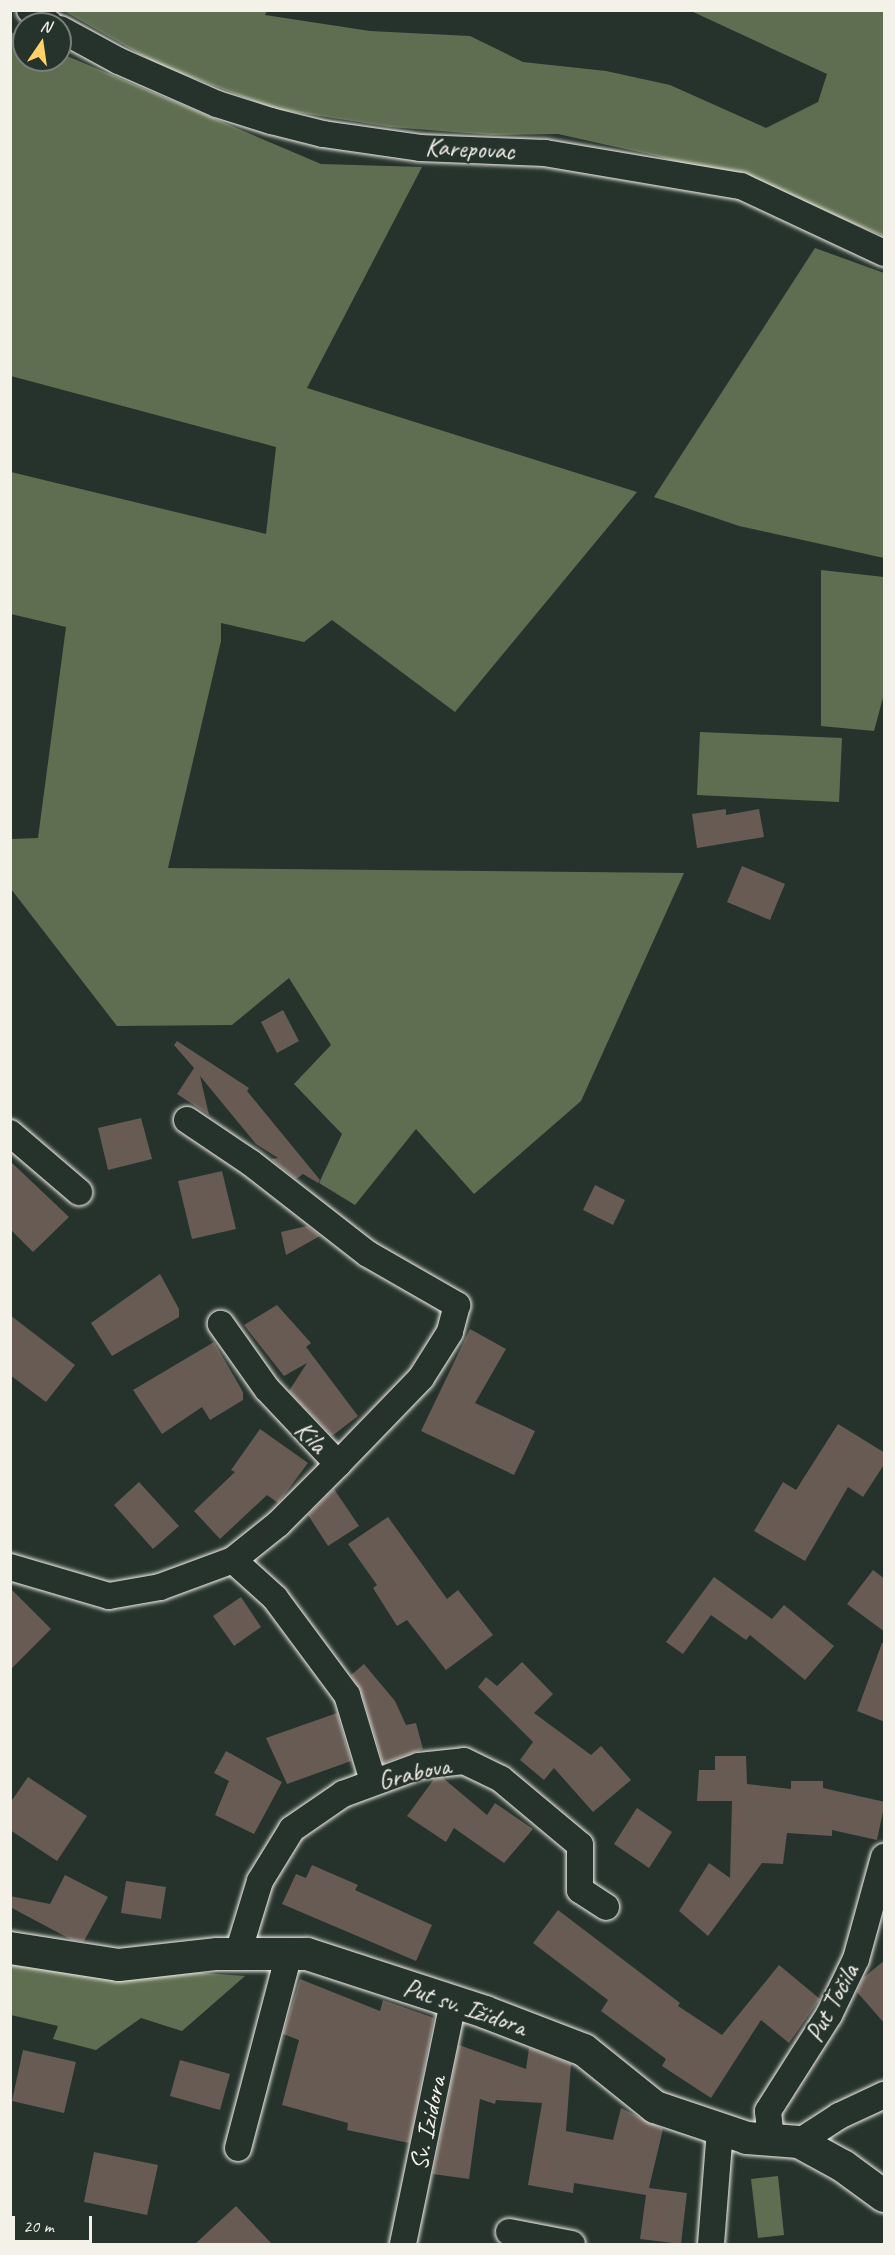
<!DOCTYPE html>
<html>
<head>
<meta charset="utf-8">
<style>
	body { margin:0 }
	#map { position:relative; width:895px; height:2255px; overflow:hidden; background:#26332d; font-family:Caveat,sans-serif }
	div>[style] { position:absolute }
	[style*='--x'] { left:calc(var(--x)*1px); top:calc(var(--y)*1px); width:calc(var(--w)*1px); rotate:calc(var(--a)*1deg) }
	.green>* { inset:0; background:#5f6e50 }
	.building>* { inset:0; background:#675b54 }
	.roads { filter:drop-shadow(0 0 2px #f4f1e8) drop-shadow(0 0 2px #f4f1e8) }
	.minor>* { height:26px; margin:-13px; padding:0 13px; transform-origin:13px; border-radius:13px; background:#26332d }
	.tertiary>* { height:32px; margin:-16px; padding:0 16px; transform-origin:16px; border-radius:16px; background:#26332d }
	span { translate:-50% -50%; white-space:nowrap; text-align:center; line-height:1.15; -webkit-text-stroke:4.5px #26332d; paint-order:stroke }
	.street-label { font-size:26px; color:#f4f1e8 }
	.frame { position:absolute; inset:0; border:12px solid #f4f1e8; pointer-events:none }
	.north { position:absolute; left:12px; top:12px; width:60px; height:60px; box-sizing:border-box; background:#26332d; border:2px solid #787f78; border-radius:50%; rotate:13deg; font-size:16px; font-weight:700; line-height:24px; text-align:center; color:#f4f1e8 }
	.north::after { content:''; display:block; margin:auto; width:21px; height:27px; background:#ffd166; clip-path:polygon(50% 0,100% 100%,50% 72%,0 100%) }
	.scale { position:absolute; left:12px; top:2216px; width:80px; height:27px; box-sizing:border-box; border:3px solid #f4f1e8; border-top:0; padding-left:8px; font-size:18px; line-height:21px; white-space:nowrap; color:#f4f1e8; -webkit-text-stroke:4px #26332d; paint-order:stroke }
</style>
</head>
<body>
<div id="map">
	<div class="green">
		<div style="clip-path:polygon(64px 11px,267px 11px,265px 15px,370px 31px,470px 36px,523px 62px,606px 71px,670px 85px,766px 128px,818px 102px,827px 74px,691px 11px,884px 11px,884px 236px,765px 188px,657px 156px,558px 134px,492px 135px,390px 127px,275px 109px,157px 64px)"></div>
		<div style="clip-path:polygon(10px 32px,24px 37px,24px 60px,60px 60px,60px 53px,321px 164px,422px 167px,307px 388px,637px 492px,455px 712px,332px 620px,304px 642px,221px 623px,221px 641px,168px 868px,684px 873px,581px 1101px,474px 1194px,416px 1129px,355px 1205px,319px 1183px,342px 1134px,294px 1084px,331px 1045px,289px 978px,232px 1025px,117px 1026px,11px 889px,11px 839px,38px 838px,66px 627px,11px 614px,11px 472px,266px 534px,276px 447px,11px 376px)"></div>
		<div style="clip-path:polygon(815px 248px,884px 273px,884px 558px,739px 526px,654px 497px)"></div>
		<div style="clip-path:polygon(821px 570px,884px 577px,884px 694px,874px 731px,821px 726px)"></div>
		<div style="clip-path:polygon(700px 732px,842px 738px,839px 802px,697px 795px)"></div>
		<div style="clip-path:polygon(11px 1963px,189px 1972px,245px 1976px,182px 2031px,141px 2018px,96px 2050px,53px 2039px,58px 2026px,11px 2015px)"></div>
		<div style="clip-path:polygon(778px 2176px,784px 2235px,758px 2238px,751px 2179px)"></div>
	</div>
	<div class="building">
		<div style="clip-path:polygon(726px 809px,726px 815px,759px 809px,764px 837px,697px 848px,692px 814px)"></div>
		<div style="clip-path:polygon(742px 866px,785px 884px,770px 920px,727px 902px)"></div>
		<div style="clip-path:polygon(283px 1010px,299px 1041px,277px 1053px,261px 1022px)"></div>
		<div style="clip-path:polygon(177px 1041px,249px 1088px,247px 1091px,320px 1180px,318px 1183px,303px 1174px,296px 1179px,271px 1159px,278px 1158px,256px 1144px,200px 1076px,209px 1115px,177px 1094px,194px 1068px,174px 1045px)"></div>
		<div style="clip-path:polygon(141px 1118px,152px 1159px,108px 1170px,98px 1128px)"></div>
		<div style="clip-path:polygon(10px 1161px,69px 1217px,33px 1252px,10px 1229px)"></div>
		<div style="clip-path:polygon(222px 1171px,236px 1229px,192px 1239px,178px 1181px)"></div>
		<div style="clip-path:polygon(595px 1185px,625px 1200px,613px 1225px,583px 1210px)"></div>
		<div style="clip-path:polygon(307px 1226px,320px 1236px,286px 1255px,281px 1232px)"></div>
		<div style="clip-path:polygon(160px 1274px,179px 1309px,179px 1317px,112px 1356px,91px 1323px)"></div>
		<div style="clip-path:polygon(277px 1305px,311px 1343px,306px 1347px,358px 1416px,332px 1436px,289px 1391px,307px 1363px,284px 1376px,244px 1325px)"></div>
		<div style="clip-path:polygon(10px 1315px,75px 1365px,46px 1402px,10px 1375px)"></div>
		<div style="clip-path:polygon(470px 1329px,506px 1349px,475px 1403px,535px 1431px,514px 1475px,421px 1431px)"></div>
		<div style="clip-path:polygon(214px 1342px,243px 1392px,243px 1400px,210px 1420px,202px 1407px,162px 1434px,133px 1390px)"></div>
		<div style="clip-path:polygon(838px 1424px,885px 1453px,885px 1463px,863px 1497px,848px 1487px,805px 1561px,754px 1531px,783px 1482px,796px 1490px)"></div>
		<div style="clip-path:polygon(260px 1429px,308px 1463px,278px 1503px,267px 1495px,220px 1539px,194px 1511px,235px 1472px,231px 1470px)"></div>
		<div style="clip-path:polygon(139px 1482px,179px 1526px,153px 1549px,114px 1505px)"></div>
		<div style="clip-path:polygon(334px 1489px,359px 1526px,328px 1546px,308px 1515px)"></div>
		<div style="clip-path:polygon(388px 1517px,447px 1599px,458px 1590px,493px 1635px,446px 1670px,407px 1620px,397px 1626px,373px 1588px,377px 1585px,348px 1544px)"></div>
		<div style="clip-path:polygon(873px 1570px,885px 1579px,885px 1632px,847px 1604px)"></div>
		<div style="clip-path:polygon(714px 1577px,772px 1619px,784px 1605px,834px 1646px,805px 1680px,750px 1635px,746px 1640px,711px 1615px,683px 1654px,666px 1642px)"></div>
		<div style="clip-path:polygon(10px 1588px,51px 1629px,10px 1670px)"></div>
		<div style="clip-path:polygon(241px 1597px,261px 1627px,234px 1646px,213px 1616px)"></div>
		<div style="clip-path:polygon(882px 1643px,885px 1643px,885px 1722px,857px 1711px)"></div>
		<div style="clip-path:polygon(522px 1662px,553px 1694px,534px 1713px,591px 1755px,601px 1746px,631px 1780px,593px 1812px,554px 1768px,544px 1780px,520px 1760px,533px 1742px,478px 1687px,486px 1677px,497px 1686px)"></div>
		<div style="clip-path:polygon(364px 1664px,395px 1701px,406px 1725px,416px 1723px,423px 1749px,383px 1763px,361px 1691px,351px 1675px)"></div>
		<div style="clip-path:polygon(337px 1713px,351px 1761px,287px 1784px,266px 1738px)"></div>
		<div style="clip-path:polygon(226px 1751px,282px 1782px,254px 1834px,215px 1815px,229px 1781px,214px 1773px)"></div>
		<div style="clip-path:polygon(715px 1756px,746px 1756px,747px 1784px,791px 1789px,791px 1781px,823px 1781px,823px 1788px,885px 1802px,877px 1840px,832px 1830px,832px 1836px,787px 1833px,783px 1864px,762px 1863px,708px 1936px,679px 1911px,709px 1863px,730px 1878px,732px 1801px,697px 1801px,699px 1770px,715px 1770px)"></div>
		<div style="clip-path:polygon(28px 1777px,87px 1816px,57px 1861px,10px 1830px,10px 1803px)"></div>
		<div style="clip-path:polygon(443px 1778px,487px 1815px,495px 1803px,533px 1829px,504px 1863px,454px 1828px,446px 1842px,407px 1816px,434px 1779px)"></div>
		<div style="clip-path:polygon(637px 1808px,672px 1832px,649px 1868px,614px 1844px)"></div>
		<div style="clip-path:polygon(312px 1865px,358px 1885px,355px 1890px,432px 1925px,416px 1961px,282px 1904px,296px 1874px,306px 1878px)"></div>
		<div style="clip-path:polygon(65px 1875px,108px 1897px,84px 1941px,72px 1940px,10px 1907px,10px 1896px,50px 1904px)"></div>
		<div style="clip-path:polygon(126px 1881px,166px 1887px,161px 1919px,121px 1913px)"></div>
		<div style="clip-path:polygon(558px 1910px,680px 2003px,678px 2006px,722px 2035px,779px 1965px,820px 1999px,789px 2043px,761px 2020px,711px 2098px,662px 2066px,666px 2059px,601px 2011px,608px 2000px,533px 1943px)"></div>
		<div style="clip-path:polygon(885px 1960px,885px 2024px,857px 1992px,863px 1978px)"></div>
		<div style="clip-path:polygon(300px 1979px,380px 2011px,383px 2000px,434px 2018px,409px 2143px,347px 2130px,348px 2123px,282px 2105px,299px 2040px,283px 2034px)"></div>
		<div style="clip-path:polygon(459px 2045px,526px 2069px,529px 2048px,571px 2064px,566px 2131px,613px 2140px,621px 2108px,663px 2129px,649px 2188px,687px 2193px,681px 2244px,640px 2239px,646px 2195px,574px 2183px,573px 2193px,528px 2185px,542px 2103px,496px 2100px,495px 2104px,480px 2099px,469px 2179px,433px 2174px)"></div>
		<div style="clip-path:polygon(23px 2050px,76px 2062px,64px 2113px,12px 2101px)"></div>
		<div style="clip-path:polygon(180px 2060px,230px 2074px,220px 2110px,170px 2096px)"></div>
		<div style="clip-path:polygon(94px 2152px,158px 2165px,147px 2215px,84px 2202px)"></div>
		<div style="clip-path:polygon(236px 2206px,272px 2244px,195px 2244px)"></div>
	</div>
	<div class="roads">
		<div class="minor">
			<div style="--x:30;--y:10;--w:24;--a:35"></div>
			<div style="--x:60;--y:29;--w:67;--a:28.5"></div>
			<div style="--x:119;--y:61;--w:107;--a:23.7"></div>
			<div style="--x:217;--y:104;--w:57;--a:17.5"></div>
			<div style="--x:271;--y:121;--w:54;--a:14"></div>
			<div style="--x:323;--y:134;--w:98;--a:8.2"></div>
			<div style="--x:420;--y:148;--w:125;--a:2.3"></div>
			<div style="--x:545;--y:153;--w:199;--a:9.6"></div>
			<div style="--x:741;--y:186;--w:158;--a:25.1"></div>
			<div style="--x:187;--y:1120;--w:77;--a:33.9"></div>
			<div style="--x:251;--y:1163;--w:148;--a:37.9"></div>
			<div style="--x:368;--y:1254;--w:103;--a:29.8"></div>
			<div style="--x:457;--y:1305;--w:28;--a:105"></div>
			<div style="--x:450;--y:1332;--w:54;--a:122.2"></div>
			<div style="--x:421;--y:1378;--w:120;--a:134"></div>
			<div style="--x:10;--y:1133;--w:91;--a:40.5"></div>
			<div style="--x:233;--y:1560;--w:57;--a:42.1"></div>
			<div style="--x:275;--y:1598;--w:121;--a:53.4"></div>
			<div style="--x:347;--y:1695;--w:90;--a:73.2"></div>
			<div style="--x:10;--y:1567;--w:103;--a:16.3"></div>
			<div style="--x:109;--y:1596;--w:52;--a:-10"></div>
			<div style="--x:160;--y:1587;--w:78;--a:-20.3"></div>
			<div style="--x:233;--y:1560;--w:58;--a:-38.7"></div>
			<div style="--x:278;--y:1524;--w:85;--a:-45"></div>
			<div style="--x:338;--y:1464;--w:103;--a:-133.4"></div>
			<div style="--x:267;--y:1389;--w:80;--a:-125.3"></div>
			<div style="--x:238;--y:1953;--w:75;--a:-73"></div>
			<div style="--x:260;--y:1881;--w:61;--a:-58.4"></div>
			<div style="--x:292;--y:1829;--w:62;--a:-34.5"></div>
			<div style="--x:343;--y:1794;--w:81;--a:-20.2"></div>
			<div style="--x:419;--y:1766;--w:45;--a:-6.3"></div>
			<div style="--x:464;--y:1761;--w:41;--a:25.9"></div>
			<div style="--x:501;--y:1779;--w:103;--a:39.9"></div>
			<div style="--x:580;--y:1845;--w:45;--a:90"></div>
			<div style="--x:580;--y:1890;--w:31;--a:33"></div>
			<div style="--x:771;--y:2140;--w:29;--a:-96"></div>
			<div style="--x:768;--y:2111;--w:114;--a:-57.6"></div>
			<div style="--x:829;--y:2015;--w:62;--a:-64.3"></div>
			<div style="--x:856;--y:1959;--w:106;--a:-74.6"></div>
			<div style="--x:799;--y:2142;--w:48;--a:-33"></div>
			<div style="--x:839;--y:2116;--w:50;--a:-25"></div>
			<div style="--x:238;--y:2148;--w:201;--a:-75.3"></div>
			<div style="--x:509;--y:2232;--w:64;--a:10.8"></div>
			<div style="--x:403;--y:2244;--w:247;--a:-78.3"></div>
			<div style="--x:711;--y:2244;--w:115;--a:-85.5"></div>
		</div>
		<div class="tertiary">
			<div style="--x:10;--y:1948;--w:110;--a:8.9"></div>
			<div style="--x:119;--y:1965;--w:99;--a:-6.4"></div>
			<div style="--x:217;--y:1954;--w:90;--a:0"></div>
			<div style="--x:307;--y:1954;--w:187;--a:18"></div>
			<div style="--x:485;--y:2012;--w:106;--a:21"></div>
			<div style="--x:584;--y:2050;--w:91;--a:38.8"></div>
			<div style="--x:655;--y:2107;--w:97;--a:18.6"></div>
			<div style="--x:747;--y:2138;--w:52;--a:4.4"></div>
			<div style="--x:799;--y:2142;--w:50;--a:28.6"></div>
			<div style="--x:843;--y:2166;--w:51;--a:36.2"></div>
		</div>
	</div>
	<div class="street-label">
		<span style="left:470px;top:149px;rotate:3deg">Karepovac</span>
		<span style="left:311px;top:1437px;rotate:46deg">Kila</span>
		<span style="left:414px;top:1773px;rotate:-13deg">Grabova</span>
		<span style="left:832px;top:2003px;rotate:-62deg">Put Točila</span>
		<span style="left:465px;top:2007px;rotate:19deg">Put sv. Ižidora</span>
		<span style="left:428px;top:2123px;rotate:-78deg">Sv. Izidora</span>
	</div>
	<div class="frame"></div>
	<div class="north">N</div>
	<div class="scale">20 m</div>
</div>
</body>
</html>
